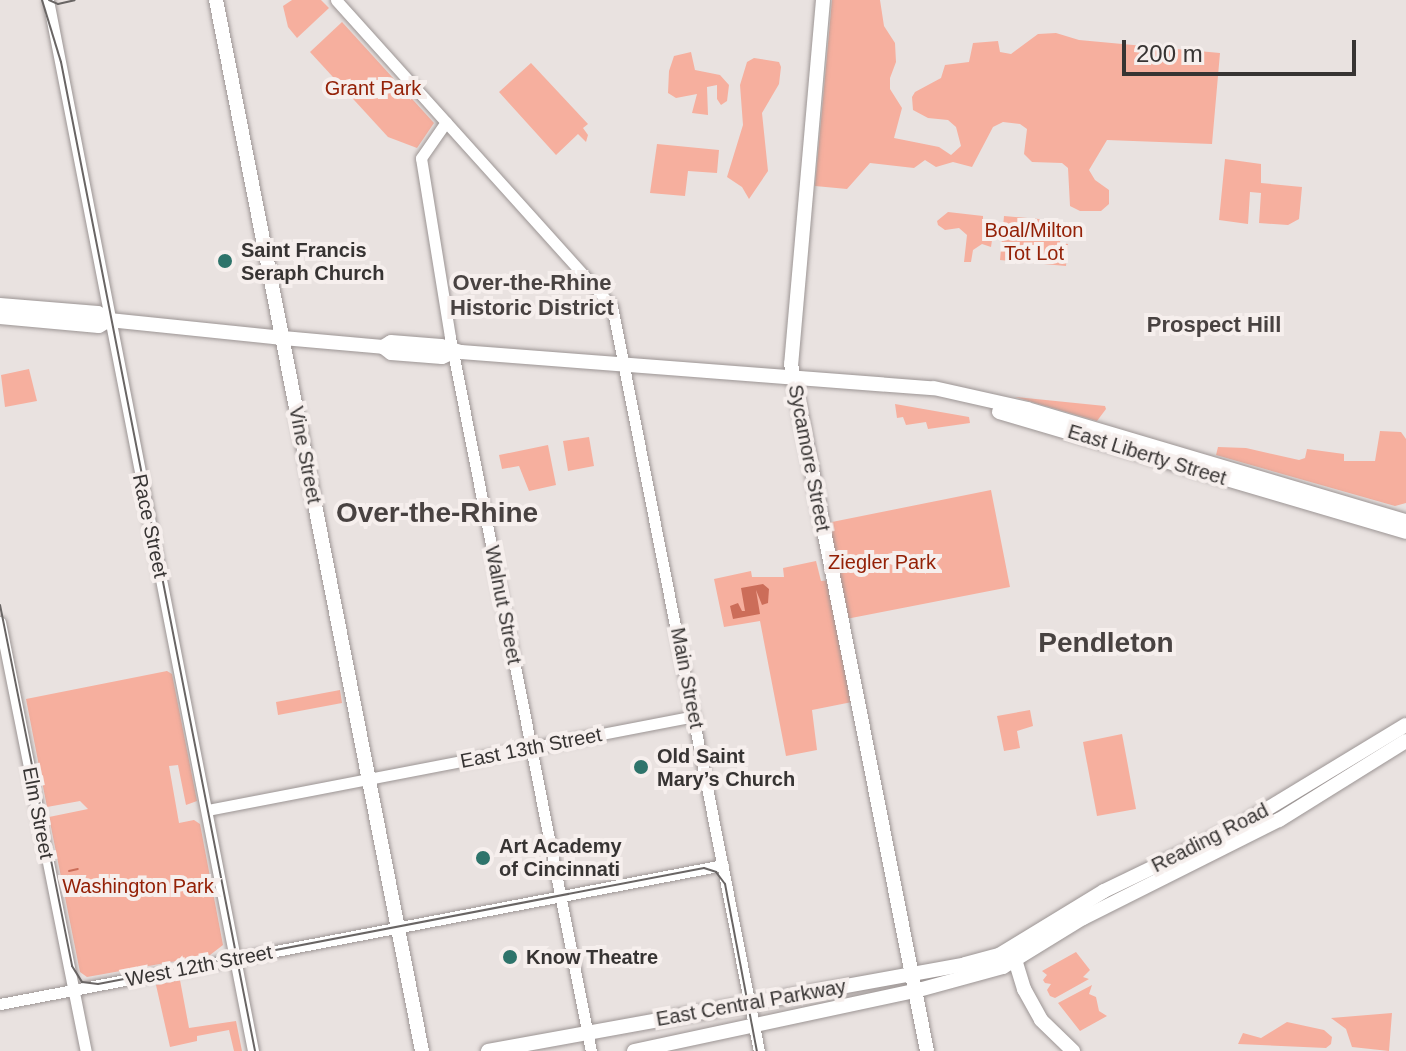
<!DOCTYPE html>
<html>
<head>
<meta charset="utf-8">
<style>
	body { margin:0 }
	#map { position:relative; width:1406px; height:1051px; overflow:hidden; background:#e9e2e0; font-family:Arial,sans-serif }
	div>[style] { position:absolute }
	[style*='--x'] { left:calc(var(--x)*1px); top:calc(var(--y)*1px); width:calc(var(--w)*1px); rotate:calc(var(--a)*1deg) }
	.green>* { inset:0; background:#f6af9e }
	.water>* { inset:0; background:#cc6d59 }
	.stream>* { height:2px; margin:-1px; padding:0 1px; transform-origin:1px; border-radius:1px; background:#cc6d59 }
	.roads { filter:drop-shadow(0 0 2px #9c9594) drop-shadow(0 0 2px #9c9594) }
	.minor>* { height:11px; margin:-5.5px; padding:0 5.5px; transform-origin:5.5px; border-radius:5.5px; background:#fff }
	.major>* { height:14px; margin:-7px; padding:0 7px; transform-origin:7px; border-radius:7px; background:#fff }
	.tram>* { height:2px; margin:-1px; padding:0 1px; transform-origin:1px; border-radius:1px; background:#696564 }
	.dots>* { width:22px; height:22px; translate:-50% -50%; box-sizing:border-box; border:4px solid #f6efed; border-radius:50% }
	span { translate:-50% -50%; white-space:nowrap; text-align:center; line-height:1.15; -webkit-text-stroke:8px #f6efed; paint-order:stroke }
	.park-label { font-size:20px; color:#942107 }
	.poi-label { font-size:20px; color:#373433; font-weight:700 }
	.left { translate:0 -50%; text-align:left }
	.street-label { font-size:20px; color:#373433 }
	.neighbourhood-label { font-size:22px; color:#484241; font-weight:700 }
	.district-label { font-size:28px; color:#484241; font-weight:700 }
	.scale { position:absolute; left:1122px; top:40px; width:234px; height:36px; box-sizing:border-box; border:4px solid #373433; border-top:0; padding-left:10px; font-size:24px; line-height:28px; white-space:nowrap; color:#373433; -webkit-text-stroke:6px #f6efed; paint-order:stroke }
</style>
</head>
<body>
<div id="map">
	<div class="green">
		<div style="clip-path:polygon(292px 0,321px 0,329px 8px,297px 38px,288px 27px,283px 6px)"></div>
		<div style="clip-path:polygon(832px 0,880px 0,884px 26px,895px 43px,896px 62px,890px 78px,890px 89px,902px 108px,894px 138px,939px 147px,951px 155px,961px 146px,956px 127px,948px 120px,928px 118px,913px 110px,912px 97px,915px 92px,941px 78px,945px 65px,969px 62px,973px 43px,998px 41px,1000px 52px,1011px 54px,1038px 34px,1056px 33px,1079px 40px,1220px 53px,1212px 144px,1107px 140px,1089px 170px,1095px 180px,1109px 190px,1109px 204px,1101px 211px,1080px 211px,1070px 206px,1068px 168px,1062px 163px,1032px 162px,1024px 154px,1027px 129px,1020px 124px,1003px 122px,993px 127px,972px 167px,953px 162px,936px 167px,925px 160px,914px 168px,870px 163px,847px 189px,815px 186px)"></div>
		<div style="clip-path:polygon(342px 22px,434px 123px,417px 148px,388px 137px,310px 52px)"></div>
		<div style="clip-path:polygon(691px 52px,695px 70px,720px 75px,729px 85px,727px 101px,721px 105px,717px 99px,717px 85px,707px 87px,708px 115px,692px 113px,697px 94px,676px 98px,668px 93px,669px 71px,674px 56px)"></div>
		<div style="clip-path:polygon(754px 58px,779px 62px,781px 67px,779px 84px,762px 113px,768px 171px,749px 199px,742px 187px,727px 177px,743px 125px,740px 85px,747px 62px)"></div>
		<div style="clip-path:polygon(531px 63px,588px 124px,583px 128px,588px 135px,586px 142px,578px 134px,556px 155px,499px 92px)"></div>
		<div style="clip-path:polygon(657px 144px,719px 150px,717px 173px,688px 171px,685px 196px,650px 193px)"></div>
		<div style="clip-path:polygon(1225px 159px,1261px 164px,1261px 183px,1302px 187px,1299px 219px,1288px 225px,1259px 223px,1261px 193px,1250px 192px,1248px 224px,1219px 220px)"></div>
		<div style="clip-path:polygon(948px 212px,983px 216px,983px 229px,994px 227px,991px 247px,982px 244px,973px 250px,971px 262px,964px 262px,967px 235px,959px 228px,945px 230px,938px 225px,937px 221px)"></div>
		<div style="clip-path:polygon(1004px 216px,1062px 221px,1060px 243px,1068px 244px,1066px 266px,1000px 260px)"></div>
		<div style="clip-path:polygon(29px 369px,37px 401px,5px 407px,1px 375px)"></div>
		<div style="clip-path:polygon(1015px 397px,1105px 406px,1106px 409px,1097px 421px)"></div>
		<div style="clip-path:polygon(895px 404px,969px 417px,970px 423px,928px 429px,926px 422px,906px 425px,903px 417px,897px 418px)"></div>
		<div style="clip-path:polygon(1380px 431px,1401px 432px,1406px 439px,1406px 503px,1395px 506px,1216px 455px,1218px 447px,1246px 448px,1299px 460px,1305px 458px,1307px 449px,1344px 454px,1344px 461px,1375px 461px)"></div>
		<div style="clip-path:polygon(589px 437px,594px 466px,568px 471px,563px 441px)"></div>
		<div style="clip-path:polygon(548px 445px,556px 485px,529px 491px,519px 466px,502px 469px,499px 455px)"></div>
		<div style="clip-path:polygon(991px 490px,1010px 587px,841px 620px,857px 701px,812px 710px,817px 750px,786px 756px,760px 621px,724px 627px,714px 579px,751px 571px,752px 577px,784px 577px,783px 568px,816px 561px,821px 581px,832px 580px,822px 524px)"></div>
		<div style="clip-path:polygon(167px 671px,172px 674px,197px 801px,186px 805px,178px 765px,169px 766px,179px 823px,194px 820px,200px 824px,223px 945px,210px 955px,87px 977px,80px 972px,49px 817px,88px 809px,80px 801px,47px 807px,26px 699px)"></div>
		<div style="clip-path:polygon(340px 690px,342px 703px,278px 715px,276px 702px)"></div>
		<div style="clip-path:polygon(1030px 710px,1033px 726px,1017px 731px,1020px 748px,1004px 751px,997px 716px)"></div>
		<div style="clip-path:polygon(1122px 734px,1136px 809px,1097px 816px,1083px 742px)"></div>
		<div style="clip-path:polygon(1076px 952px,1090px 970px,1083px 977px,1089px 979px,1055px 998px,1050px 996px,1047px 990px,1051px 984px,1045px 983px,1043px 980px,1047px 975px,1042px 971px)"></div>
		<div style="clip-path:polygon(180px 980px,189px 1028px,236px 1021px,242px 1051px,234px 1051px,229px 1030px,197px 1036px,197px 1041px,170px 1047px,156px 985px)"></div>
		<div style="clip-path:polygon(1092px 985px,1089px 994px,1096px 997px,1099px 1011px,1107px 1016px,1080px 1031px,1058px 1003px)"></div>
		<div style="clip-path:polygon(1392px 1013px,1389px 1051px,1352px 1047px,1346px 1029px,1331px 1018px)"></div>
		<div style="clip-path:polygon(1287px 1022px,1324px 1030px,1332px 1037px,1331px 1044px,1326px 1048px,1238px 1044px,1243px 1033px,1261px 1038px)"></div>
	</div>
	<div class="water">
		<div style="clip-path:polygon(763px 584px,769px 589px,768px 603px,762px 605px,756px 590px,760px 614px,733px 619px,730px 606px,738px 603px,742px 611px,745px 611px,741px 588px)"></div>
	</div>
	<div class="stream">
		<div style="--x:69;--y:871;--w:9;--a:-13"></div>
	</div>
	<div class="roads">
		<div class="minor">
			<div style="--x:48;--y:0;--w:1071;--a:78.96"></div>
			<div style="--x:336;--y:0;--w:412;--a:48"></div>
			<div style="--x:612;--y:306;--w:759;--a:78.84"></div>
			<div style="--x:446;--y:122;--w:44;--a:124.8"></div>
			<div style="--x:421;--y:158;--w:181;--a:80.8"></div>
			<div style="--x:450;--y:337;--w:728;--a:78.83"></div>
			<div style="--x:0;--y:622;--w:438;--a:78.7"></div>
			<div style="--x:207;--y:810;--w:496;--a:-10.9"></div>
			<div style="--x:0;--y:1004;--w:736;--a:-10.88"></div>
		</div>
		<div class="major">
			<div style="--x:216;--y:0;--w:1071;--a:78.91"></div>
			<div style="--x:823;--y:0;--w:365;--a:95"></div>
			<div style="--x:791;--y:364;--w:700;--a:78.8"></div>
			<div style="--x:0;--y:305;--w:98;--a:4.7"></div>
			<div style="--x:98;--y:313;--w:13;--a:32"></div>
			<div style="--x:109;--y:320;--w:175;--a:5.9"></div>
			<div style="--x:283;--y:338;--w:100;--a:5.1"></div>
			<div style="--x:383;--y:347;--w:9;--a:-32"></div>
			<div style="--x:391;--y:342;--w:50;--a:4.6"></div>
			<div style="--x:441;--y:346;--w:21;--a:17"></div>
			<div style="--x:461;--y:352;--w:474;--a:4.4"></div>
			<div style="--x:934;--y:388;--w:95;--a:12.7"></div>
			<div style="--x:1027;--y:409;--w:395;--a:16.5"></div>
			<div style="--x:0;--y:317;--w:99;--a:5.2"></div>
			<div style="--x:99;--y:326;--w:12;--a:-31"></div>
			<div style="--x:383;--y:347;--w:10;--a:37"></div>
			<div style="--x:391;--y:353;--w:51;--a:4.5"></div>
			<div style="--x:442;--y:357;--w:12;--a:-24"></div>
			<div style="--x:999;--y:412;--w:424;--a:16.4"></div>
			<div style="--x:1013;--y:953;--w:38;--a:73"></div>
			<div style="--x:1024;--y:989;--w:35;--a:61"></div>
			<div style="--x:1041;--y:1020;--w:45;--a:44.1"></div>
			<div style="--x:488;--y:1051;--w:485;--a:-10.3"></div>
			<div style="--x:965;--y:964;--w:35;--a:-15"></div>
			<div style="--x:999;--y:955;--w:123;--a:-31.4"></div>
			<div style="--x:1104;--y:891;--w:150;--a:-25.7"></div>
			<div style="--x:1239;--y:826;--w:195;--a:-31.2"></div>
			<div style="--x:634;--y:1051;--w:287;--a:-12.1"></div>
			<div style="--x:915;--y:991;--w:91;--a:-15.3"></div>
			<div style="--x:1003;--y:967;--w:94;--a:-31.5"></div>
			<div style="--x:1083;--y:918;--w:219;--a:-26.6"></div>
			<div style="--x:1279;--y:820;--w:150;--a:-31.9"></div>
		</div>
	</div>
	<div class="tram">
		<div style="--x:42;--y:0;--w:65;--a:73"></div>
		<div style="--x:61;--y:62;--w:1008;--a:78.9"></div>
		<div style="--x:49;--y:0;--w:10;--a:24"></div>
		<div style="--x:58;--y:4;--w:17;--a:-13"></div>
		<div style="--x:0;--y:605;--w:368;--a:78.7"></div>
		<div style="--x:72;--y:966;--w:19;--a:58"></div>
		<div style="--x:82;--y:982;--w:16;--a:7"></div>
		<div style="--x:98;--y:984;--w:617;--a:-10.84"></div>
		<div style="--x:704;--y:868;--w:13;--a:18"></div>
		<div style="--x:716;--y:872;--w:15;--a:53"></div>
		<div style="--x:725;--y:884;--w:170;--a:79.2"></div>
	</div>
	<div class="dots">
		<div style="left:225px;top:261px;background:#2e746b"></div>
		<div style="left:641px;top:767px;background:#2e746b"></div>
		<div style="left:483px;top:858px;background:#2e746b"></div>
		<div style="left:510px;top:957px;background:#2e746b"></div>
	</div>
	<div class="park-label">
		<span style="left:373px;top:88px">Grant Park</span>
		<span style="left:1034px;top:242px">Boal/Milton<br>Tot Lot</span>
		<span style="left:882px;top:562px">Ziegler Park</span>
		<span style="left:138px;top:886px">Washington Park</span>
	</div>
	<div class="poi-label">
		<span class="left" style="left:241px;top:262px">Saint Francis<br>Seraph Church</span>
		<span class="left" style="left:657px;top:768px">Old Saint<br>Mary’s Church</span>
		<span class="left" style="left:499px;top:858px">Art Academy<br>of Cincinnati</span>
		<span class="left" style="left:526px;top:957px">Know Theatre</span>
	</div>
	<div class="street-label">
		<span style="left:305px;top:455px;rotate:79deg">Vine Street</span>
		<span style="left:1147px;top:455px;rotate:17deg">East Liberty Street</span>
		<span style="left:809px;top:458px;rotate:79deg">Sycamore Street</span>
		<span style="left:150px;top:526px;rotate:78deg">Race Street</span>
		<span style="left:503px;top:605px;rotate:79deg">Walnut Street</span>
		<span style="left:687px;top:678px;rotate:79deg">Main Street</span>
		<span style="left:531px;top:748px;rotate:-11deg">East 13th Street</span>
		<span style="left:38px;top:813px;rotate:79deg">Elm Street</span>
		<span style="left:1210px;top:838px;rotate:-27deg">Reading Road</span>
		<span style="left:199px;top:966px;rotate:-11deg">West 12th Street</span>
		<span style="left:751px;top:1003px;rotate:-10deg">East Central Parkway</span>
	</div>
	<div class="neighbourhood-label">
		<span style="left:532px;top:295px">Over-the-Rhine<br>Historic District</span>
		<span style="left:1214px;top:325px">Prospect Hill</span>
	</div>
	<div class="district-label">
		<span style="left:437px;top:513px">Over-the-Rhine</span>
		<span style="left:1106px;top:643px">Pendleton</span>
	</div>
	<div class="scale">200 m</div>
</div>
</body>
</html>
